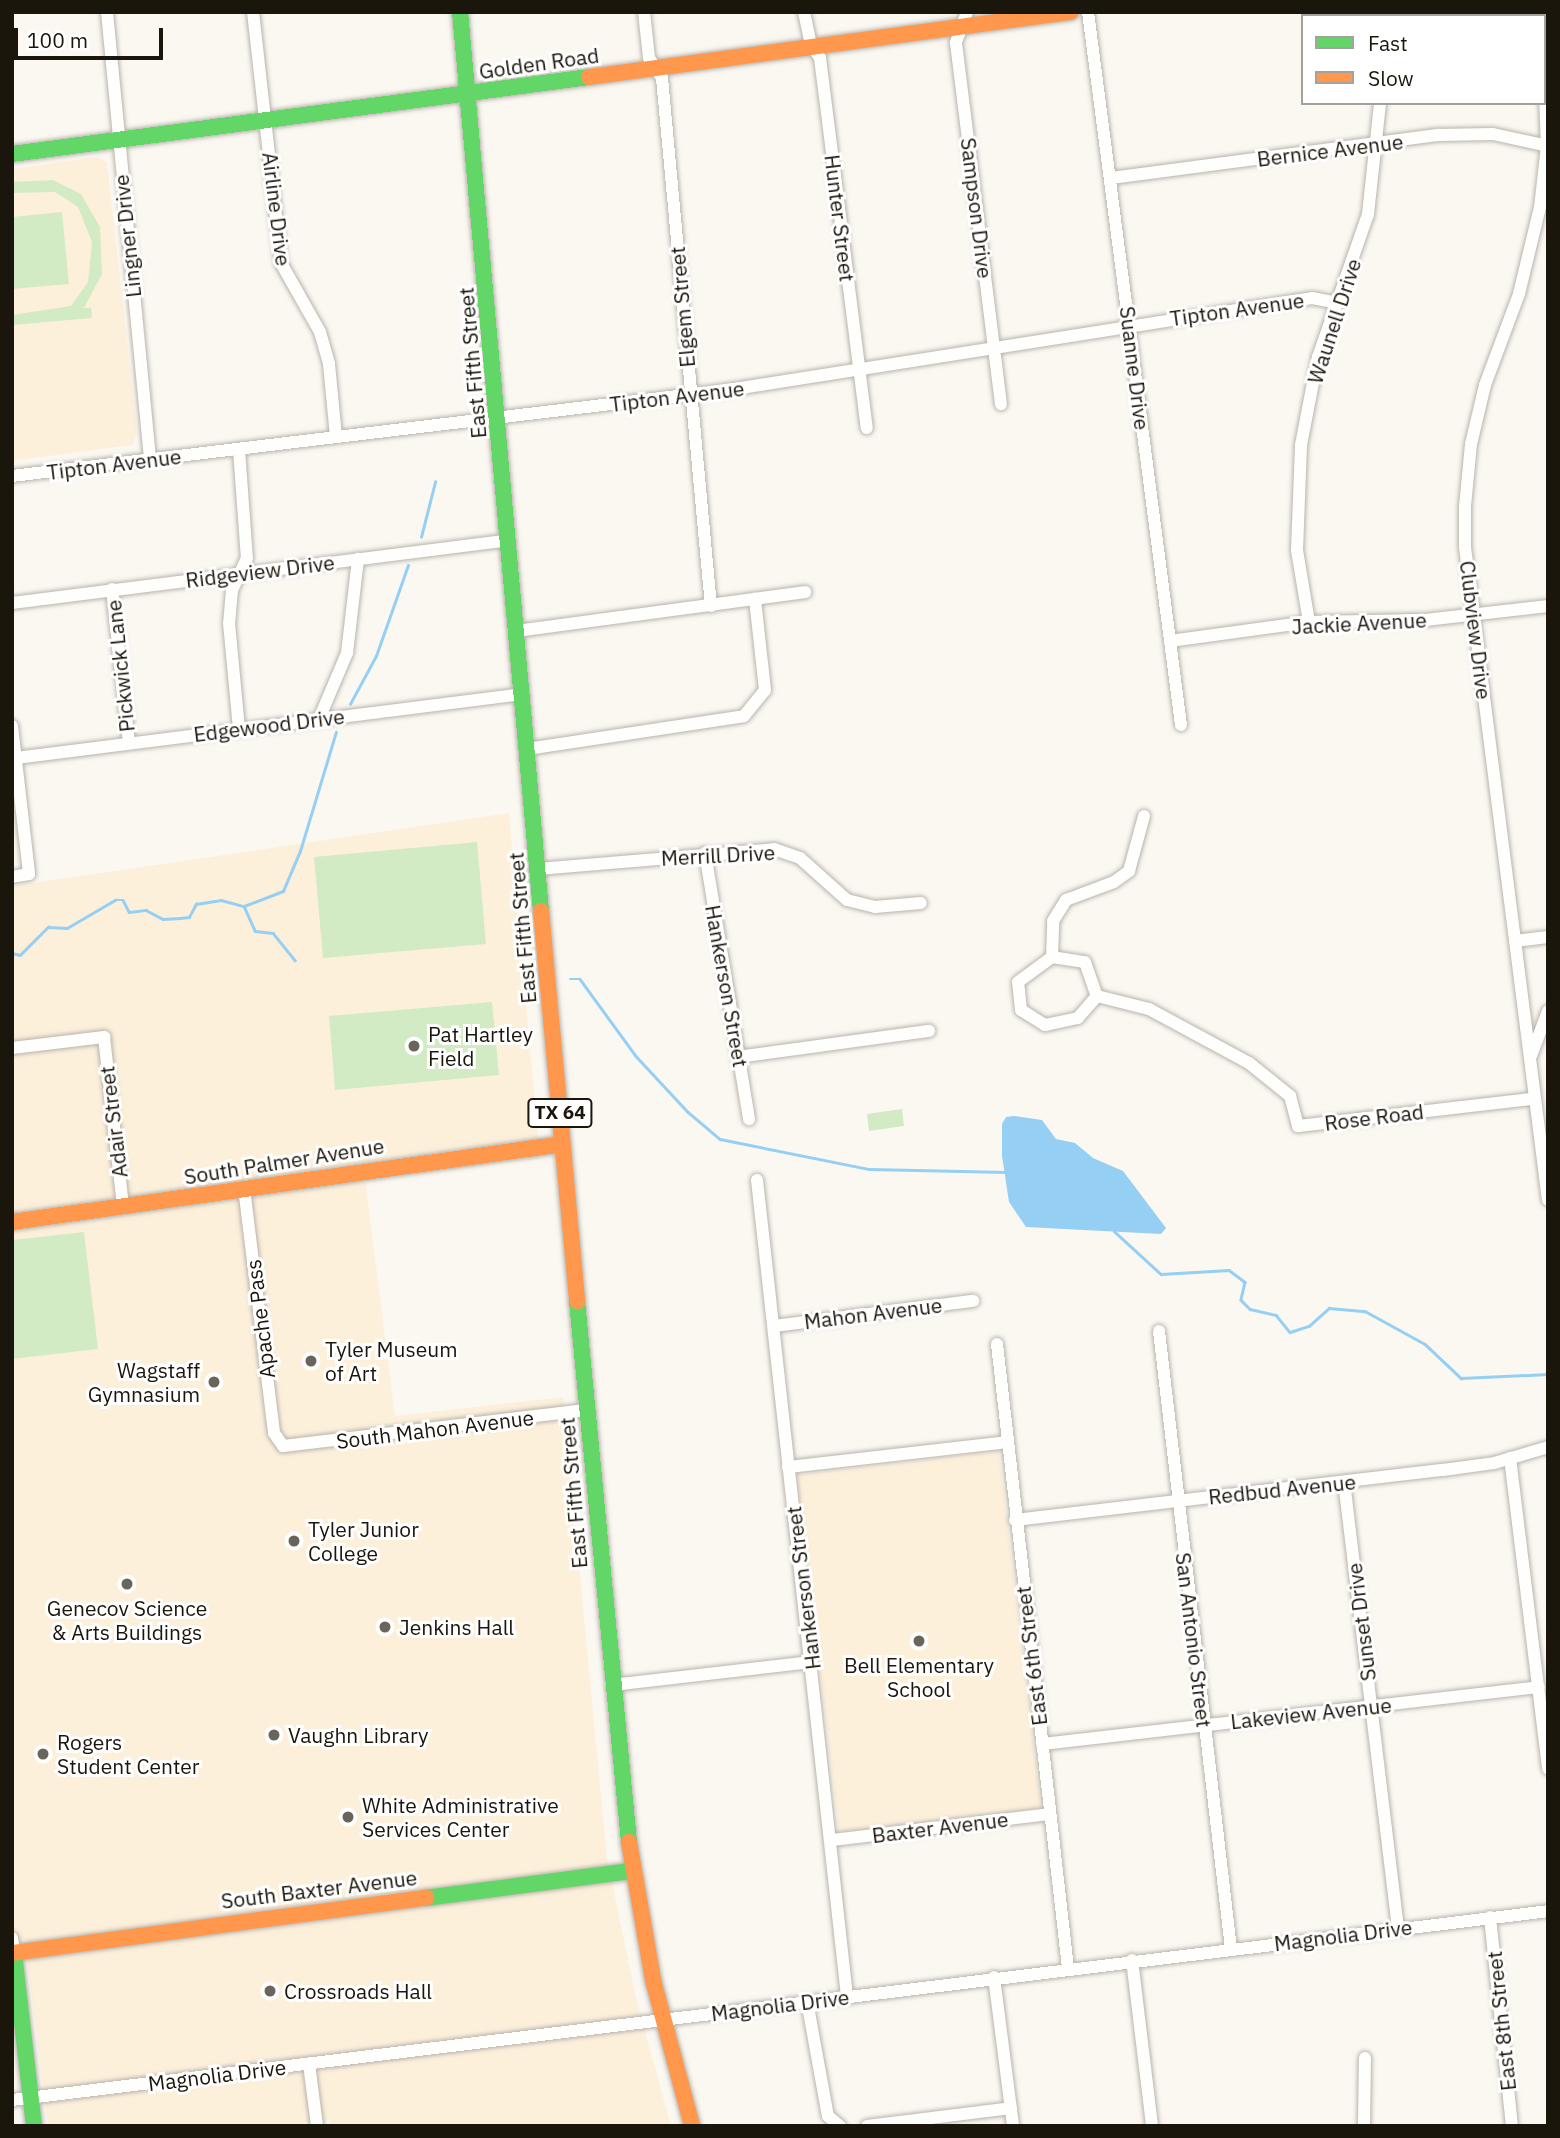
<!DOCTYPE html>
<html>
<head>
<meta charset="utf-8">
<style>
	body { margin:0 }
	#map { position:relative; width:1560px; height:2138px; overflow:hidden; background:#fbf8f2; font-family:"IBM Plex Sans",sans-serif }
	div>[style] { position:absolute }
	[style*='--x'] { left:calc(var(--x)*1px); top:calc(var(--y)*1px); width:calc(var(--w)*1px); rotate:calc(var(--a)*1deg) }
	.built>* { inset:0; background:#fdf0db }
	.green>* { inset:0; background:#d2ebc4 }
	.water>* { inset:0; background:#95cff3 }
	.stream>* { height:2.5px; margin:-1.25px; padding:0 1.25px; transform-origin:1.25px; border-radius:1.25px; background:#95cff3 }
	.roads { filter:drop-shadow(0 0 2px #b8b4ad) drop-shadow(0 0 2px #b8b4ad) }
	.street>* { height:12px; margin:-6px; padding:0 6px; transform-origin:6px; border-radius:6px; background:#fefefd }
	.fast>* { height:16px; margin:-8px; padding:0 8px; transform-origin:8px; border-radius:8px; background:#63d668 }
	.slow>* { height:16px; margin:-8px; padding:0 8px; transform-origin:8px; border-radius:8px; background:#ff974d }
	.dots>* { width:19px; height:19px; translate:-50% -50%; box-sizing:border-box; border:4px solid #fff; border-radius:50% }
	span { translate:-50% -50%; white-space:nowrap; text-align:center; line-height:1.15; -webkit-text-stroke:6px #fff; paint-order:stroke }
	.shield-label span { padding:2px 5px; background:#fff; border:2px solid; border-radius:5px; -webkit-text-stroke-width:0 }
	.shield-label { font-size:19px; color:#1b160c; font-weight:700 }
	.street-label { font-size:21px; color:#1b160c }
	.poi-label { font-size:21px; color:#1b160c }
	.left { translate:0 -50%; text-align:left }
	.right { translate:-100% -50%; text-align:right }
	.frame { position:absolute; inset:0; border:14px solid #1b160c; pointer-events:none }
	.legend { position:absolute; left:1301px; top:14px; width:245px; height:91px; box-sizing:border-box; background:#fff; border:2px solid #a4a29e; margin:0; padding:9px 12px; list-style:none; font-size:21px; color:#1b160c }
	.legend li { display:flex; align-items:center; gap:14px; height:35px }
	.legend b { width:35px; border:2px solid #a4a29e }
	.scale { position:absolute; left:14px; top:28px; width:149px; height:32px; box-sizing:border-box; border:4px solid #1b160c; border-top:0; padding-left:9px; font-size:21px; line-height:24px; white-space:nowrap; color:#1b160c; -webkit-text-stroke:5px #fff; paint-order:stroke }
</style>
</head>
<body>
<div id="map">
	<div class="built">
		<div style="clip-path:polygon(96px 157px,107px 162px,137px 432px,132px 445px,12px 461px,12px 169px)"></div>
		<div style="clip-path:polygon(509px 813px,540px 1159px,365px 1179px,395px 1416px,563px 1397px,607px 1858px,636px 1998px,671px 2126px,330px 2126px,329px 2120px,284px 2126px,48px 2126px,25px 1940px,12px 1938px,12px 886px)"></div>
		<div style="clip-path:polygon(999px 1451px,1041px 1808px,839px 1832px,797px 1475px)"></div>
	</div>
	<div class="green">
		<div style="clip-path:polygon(53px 180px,81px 194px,100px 227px,102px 274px,84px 308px,91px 308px,92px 318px,12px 325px,12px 315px,71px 306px,88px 282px,92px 242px,78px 207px,55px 192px,12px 193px,12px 182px)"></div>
		<div style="clip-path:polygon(62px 212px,69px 284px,12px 289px,12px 217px)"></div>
		<div style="clip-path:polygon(477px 842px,486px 944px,323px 958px,314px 857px)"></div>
		<div style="clip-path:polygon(492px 1002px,499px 1075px,335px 1090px,329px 1016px)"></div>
		<div style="clip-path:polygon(902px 1109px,904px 1126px,869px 1131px,867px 1114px)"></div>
		<div style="clip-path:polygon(84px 1232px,98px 1349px,12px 1359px,12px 1240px)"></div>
	</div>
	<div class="water">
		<div style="clip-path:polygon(1014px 1116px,1042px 1120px,1056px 1139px,1075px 1143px,1093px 1158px,1123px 1171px,1166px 1228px,1161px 1234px,1026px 1227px,1009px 1202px,1002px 1156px,1002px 1124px,1006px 1117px)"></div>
	</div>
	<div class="stream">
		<div style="--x:421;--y:537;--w:57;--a:-75.7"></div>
		<div style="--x:350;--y:704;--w:55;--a:-61.6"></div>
		<div style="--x:376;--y:656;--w:96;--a:-70.6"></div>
		<div style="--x:244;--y:906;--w:27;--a:66"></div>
		<div style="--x:255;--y:931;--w:18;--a:6"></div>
		<div style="--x:273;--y:933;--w:35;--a:51"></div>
		<div style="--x:12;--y:953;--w:8;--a:14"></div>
		<div style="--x:20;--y:955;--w:40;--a:-45"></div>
		<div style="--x:48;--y:927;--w:19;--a:3"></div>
		<div style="--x:67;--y:928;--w:56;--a:-30.3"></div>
		<div style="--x:115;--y:900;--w:8;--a:0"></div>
		<div style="--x:123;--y:900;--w:13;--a:63"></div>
		<div style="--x:129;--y:912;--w:17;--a:-7"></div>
		<div style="--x:146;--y:910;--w:19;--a:28"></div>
		<div style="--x:163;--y:919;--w:17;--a:-3"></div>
		<div style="--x:180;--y:918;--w:9;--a:-6"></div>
		<div style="--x:189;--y:917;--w:15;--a:-62"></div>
		<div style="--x:196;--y:904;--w:25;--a:-9"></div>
		<div style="--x:221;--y:900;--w:24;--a:15"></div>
		<div style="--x:244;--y:906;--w:42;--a:-21"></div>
		<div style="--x:283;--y:891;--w:43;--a:-67"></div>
		<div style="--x:300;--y:851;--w:124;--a:-73.2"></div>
		<div style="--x:570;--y:979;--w:10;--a:0"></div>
		<div style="--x:580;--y:979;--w:95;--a:54"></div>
		<div style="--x:636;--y:1056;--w:76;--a:47.1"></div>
		<div style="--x:688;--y:1112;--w:42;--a:40.2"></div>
		<div style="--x:720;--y:1139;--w:152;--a:11.4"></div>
		<div style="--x:869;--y:1169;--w:138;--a:1.2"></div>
		<div style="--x:1114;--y:1231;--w:64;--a:42.5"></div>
		<div style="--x:1161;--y:1274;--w:68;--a:-3.4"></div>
		<div style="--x:1229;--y:1270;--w:20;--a:37"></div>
		<div style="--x:1245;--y:1282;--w:18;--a:103"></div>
		<div style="--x:1241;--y:1300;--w:13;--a:45"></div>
		<div style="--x:1250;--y:1309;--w:27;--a:13"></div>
		<div style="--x:1276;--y:1315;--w:22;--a:51"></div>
		<div style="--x:1290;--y:1332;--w:20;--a:-18"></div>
		<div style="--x:1309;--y:1326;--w:27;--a:-42"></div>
		<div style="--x:1329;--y:1308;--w:36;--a:5"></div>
		<div style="--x:1365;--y:1311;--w:68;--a:28.8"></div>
		<div style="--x:1425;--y:1344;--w:50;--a:43.4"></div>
		<div style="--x:1461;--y:1378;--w:87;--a:-2.6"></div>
	</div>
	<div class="roads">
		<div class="street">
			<div style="--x:107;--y:12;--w:449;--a:84.5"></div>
			<div style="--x:253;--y:12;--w:253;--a:83.6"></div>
			<div style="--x:281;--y:263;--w:79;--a:60.5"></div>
			<div style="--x:320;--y:332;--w:33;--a:74"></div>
			<div style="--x:329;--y:364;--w:73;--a:84.5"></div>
			<div style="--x:644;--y:12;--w:46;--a:83.8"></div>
			<div style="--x:649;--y:58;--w:24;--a:57"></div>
			<div style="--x:662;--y:78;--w:530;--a:84.7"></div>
			<div style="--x:804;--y:12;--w:34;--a:78"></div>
			<div style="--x:811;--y:45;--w:16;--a:55"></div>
			<div style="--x:820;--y:58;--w:373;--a:82.8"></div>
			<div style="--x:967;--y:12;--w:33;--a:110"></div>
			<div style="--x:956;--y:43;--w:364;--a:82.9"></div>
			<div style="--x:1088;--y:12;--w:719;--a:82.57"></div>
			<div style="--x:1370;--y:12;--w:4;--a:90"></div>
			<div style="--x:1537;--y:12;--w:4;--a:90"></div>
			<div style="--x:1544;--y:66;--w:80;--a:87.9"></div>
			<div style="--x:1547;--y:146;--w:61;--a:96.5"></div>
			<div style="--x:1540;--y:207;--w:89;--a:103.6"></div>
			<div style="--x:1519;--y:294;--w:97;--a:110.5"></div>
			<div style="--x:1485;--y:385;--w:61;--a:103.3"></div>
			<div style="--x:1471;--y:444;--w:62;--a:95.5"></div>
			<div style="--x:1465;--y:506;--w:41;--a:90"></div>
			<div style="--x:1465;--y:547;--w:658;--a:82.76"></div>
			<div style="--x:1111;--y:178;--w:331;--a:-7.5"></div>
			<div style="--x:1439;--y:135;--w:54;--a:-1.1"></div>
			<div style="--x:1493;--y:134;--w:56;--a:12.3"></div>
			<div style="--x:239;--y:450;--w:108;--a:85.8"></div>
			<div style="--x:247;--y:558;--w:35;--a:115"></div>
			<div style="--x:232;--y:590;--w:33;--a:95"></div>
			<div style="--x:229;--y:623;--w:106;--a:84.6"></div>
			<div style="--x:12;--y:476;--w:721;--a:-6.85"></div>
			<div style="--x:728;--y:390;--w:591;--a:-8.95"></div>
			<div style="--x:1312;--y:298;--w:26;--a:11"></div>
			<div style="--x:112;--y:589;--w:155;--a:83.7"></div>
			<div style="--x:12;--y:603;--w:500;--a:-7.2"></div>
			<div style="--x:1309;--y:622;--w:73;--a:-99.5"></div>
			<div style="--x:1297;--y:550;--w:105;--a:-87.8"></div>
			<div style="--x:1301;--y:445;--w:90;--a:-79.1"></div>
			<div style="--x:1318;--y:357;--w:151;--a:-70.7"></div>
			<div style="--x:1368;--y:214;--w:112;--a:-83.8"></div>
			<div style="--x:517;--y:631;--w:291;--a:-7.7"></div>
			<div style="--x:1170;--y:641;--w:140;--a:-7.8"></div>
			<div style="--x:1309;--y:622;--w:116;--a:-1"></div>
			<div style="--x:1425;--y:620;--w:124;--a:-6.5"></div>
			<div style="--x:319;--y:719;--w:72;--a:-67"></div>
			<div style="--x:347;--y:653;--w:95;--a:-83.3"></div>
			<div style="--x:12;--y:726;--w:149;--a:83.4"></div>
			<div style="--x:29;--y:874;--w:17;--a:170"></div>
			<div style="--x:527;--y:749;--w:219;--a:-8.6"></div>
			<div style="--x:744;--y:716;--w:33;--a:-51"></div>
			<div style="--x:765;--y:690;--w:92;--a:-96.3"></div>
			<div style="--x:16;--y:758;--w:511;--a:-7.19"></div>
			<div style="--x:705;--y:853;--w:270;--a:80.6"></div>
			<div style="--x:538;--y:869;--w:237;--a:-4.8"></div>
			<div style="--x:774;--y:849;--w:28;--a:19"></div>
			<div style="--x:800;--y:858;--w:63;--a:41.8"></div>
			<div style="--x:847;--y:900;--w:29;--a:14"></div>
			<div style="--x:875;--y:907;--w:46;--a:-5"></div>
			<div style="--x:1515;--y:941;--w:33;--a:-7"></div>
			<div style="--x:1052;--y:957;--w:33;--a:9"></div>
			<div style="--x:1085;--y:962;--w:36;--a:71"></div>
			<div style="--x:1097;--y:996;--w:29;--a:131"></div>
			<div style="--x:1078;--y:1018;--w:34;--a:168"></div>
			<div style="--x:1045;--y:1025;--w:28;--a:-148"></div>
			<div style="--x:1021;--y:1010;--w:28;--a:-96"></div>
			<div style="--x:1018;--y:982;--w:42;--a:-36.3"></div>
			<div style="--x:1052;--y:957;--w:36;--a:-88"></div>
			<div style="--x:1053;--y:921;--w:25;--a:-58"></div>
			<div style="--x:1066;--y:900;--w:51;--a:-20.6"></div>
			<div style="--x:1114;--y:882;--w:19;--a:-36"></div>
			<div style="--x:1129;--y:871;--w:57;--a:-74.7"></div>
			<div style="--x:1097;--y:996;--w:54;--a:14"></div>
			<div style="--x:1149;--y:1009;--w:114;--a:28.4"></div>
			<div style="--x:1249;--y:1063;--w:53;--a:38.8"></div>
			<div style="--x:1290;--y:1096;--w:31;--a:75"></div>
			<div style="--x:1298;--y:1126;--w:237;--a:-6.6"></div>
			<div style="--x:12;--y:1048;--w:93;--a:-6.8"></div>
			<div style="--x:104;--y:1037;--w:171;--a:83.6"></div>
			<div style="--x:1531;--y:1056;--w:48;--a:-69.3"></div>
			<div style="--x:738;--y:1057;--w:193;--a:-7.8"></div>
			<div style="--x:757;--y:1180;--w:821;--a:83.71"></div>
			<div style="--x:244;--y:1188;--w:247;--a:83"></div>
			<div style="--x:274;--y:1433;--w:16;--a:55"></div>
			<div style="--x:283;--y:1446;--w:305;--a:-6.8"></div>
			<div style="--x:774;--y:1326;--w:201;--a:-7.2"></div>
			<div style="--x:1159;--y:1331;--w:622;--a:83.35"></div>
			<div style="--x:997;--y:1344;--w:628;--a:83.51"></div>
			<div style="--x:1510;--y:1458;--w:313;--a:83"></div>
			<div style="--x:788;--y:1467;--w:220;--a:-6.5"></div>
			<div style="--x:1344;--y:1482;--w:450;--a:83.1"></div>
			<div style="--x:1015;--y:1520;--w:431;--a:-6.7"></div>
			<div style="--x:1443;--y:1470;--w:51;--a:-7.8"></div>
			<div style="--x:1494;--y:1463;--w:56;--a:-16.5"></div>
			<div style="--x:612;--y:1685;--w:201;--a:-6.6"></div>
			<div style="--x:1042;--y:1744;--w:500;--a:-6.54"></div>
			<div style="--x:832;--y:1840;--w:219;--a:-6.8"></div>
			<div style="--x:1490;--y:1917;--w:210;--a:84"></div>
			<div style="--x:12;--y:1938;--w:15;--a:82"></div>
			<div style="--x:1132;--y:1960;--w:167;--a:83.1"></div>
			<div style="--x:994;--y:1977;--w:150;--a:82.7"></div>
			<div style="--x:807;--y:2001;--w:117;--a:79.7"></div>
			<div style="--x:828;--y:2116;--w:16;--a:40"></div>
			<div style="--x:309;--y:2064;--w:63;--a:82.6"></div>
			<div style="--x:12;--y:2100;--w:1548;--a:-7.01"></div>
			<div style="--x:867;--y:2126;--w:145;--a:-7.1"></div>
			<div style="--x:1364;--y:2126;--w:68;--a:-89.2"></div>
		</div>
		<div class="fast">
			<div style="--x:460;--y:12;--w:903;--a:84.85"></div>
			<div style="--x:12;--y:154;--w:582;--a:-7.6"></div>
			<div style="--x:577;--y:1301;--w:543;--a:84.51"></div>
			<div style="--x:426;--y:1898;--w:208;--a:-7.5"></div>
			<div style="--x:14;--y:1953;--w:174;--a:83.4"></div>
		</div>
		<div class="slow">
			<div style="--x:589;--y:77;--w:486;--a:-7.7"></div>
			<div style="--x:541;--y:911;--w:392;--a:84.7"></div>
			<div style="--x:12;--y:1222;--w:556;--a:-8.06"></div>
			<div style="--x:629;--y:1842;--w:140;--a:80.1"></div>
			<div style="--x:653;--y:1980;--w:151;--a:75"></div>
			<div style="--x:12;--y:1953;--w:418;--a:-7.6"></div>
		</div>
	</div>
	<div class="dots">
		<div style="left:414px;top:1046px;background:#69655c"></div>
		<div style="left:311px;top:1361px;background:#69655c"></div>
		<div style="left:214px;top:1382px;background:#69655c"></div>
		<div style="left:294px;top:1541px;background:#69655c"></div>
		<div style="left:127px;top:1584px;background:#69655c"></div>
		<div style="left:385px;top:1627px;background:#69655c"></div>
		<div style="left:919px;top:1641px;background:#69655c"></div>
		<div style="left:274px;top:1735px;background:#69655c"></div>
		<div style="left:43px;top:1754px;background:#69655c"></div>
		<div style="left:348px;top:1817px;background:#69655c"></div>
		<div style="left:270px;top:1991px;background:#69655c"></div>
	</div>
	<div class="shield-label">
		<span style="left:560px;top:1113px">TX 64</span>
	</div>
	<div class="street-label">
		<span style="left:539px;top:63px;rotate:-8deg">Golden Road</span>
		<span style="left:1330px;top:150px;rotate:-7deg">Bernice Avenue</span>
		<span style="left:977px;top:208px;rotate:83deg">Sampson Drive</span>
		<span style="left:277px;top:209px;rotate:83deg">Airline Drive</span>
		<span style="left:840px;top:218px;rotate:83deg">Hunter Street</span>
		<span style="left:127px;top:236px;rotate:-96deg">Lingner Drive</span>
		<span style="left:682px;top:307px;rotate:-95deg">Elgem Street</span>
		<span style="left:1237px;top:309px;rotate:-8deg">Tipton Avenue</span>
		<span style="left:1334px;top:321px;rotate:-72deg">Waunell Drive</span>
		<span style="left:472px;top:363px;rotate:-95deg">East Fifth Street</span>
		<span style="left:1135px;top:368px;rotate:83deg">Suanne Drive</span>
		<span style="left:677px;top:396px;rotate:-7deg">Tipton Avenue</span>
		<span style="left:114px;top:464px;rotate:-7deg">Tipton Avenue</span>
		<span style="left:260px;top:571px;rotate:-7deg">Ridgeview Drive</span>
		<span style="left:1359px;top:623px;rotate:-3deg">Jackie Avenue</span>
		<span style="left:1476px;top:630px;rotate:83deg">Clubview Drive</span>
		<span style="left:120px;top:666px;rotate:-96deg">Pickwick Lane</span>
		<span style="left:269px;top:725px;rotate:-7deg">Edgewood Drive</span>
		<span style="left:718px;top:855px;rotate:-3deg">Merrill Drive</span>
		<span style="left:522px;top:928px;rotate:-95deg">East Fifth Street</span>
		<span style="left:727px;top:986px;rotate:80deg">Hankerson Street</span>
		<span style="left:1374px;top:1117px;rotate:-7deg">Rose Road</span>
		<span style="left:113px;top:1122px;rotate:-97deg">Adair Street</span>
		<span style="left:284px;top:1161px;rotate:-9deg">South Palmer Avenue</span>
		<span style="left:873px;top:1313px;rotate:-7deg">Mahon Avenue</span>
		<span style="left:260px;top:1319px;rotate:-97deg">Apache Pass</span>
		<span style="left:435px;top:1429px;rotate:-7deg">South Mahon Avenue</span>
		<span style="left:1282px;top:1489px;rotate:-6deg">Redbud Avenue</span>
		<span style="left:573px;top:1493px;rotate:-95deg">East Fifth Street</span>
		<span style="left:803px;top:1588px;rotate:-97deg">Hankerson Street</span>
		<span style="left:1361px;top:1622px;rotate:-97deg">Sunset Drive</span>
		<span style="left:1194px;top:1640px;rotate:83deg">San Antonio Street</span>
		<span style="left:1031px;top:1656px;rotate:-97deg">East 6th Street</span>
		<span style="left:1311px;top:1713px;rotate:-6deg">Lakeview Avenue</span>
		<span style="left:940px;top:1827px;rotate:-7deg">Baxter Avenue</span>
		<span style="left:319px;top:1889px;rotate:-7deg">South Baxter Avenue</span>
		<span style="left:1343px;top:1935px;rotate:-7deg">Magnolia Drive</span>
		<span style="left:780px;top:2005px;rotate:-7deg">Magnolia Drive</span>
		<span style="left:1501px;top:2021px;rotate:-96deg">East 8th Street</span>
		<span style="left:217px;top:2075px;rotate:-7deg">Magnolia Drive</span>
	</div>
	<div class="poi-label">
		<span class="left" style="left:428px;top:1046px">Pat Hartley<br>Field</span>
		<span class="left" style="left:325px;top:1361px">Tyler Museum<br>of Art</span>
		<span class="right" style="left:200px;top:1382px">Wagstaff<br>Gymnasium</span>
		<span class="left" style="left:308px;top:1541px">Tyler Junior<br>College</span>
		<span style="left:127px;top:1620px">Genecov Science<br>&amp; Arts Buildings</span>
		<span class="left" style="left:399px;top:1627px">Jenkins Hall</span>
		<span style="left:919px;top:1677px">Bell Elementary<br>School</span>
		<span class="left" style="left:288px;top:1735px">Vaughn Library</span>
		<span class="left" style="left:57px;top:1754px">Rogers<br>Student Center</span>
		<span class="left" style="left:362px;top:1817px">White Administrative<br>Services Center</span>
		<span class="left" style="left:284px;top:1991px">Crossroads Hall</span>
	</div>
	<div class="frame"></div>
	<ul class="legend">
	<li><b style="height:9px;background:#63d668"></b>Fast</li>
	<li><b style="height:9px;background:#ff974d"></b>Slow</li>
	</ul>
	<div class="scale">100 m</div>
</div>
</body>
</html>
